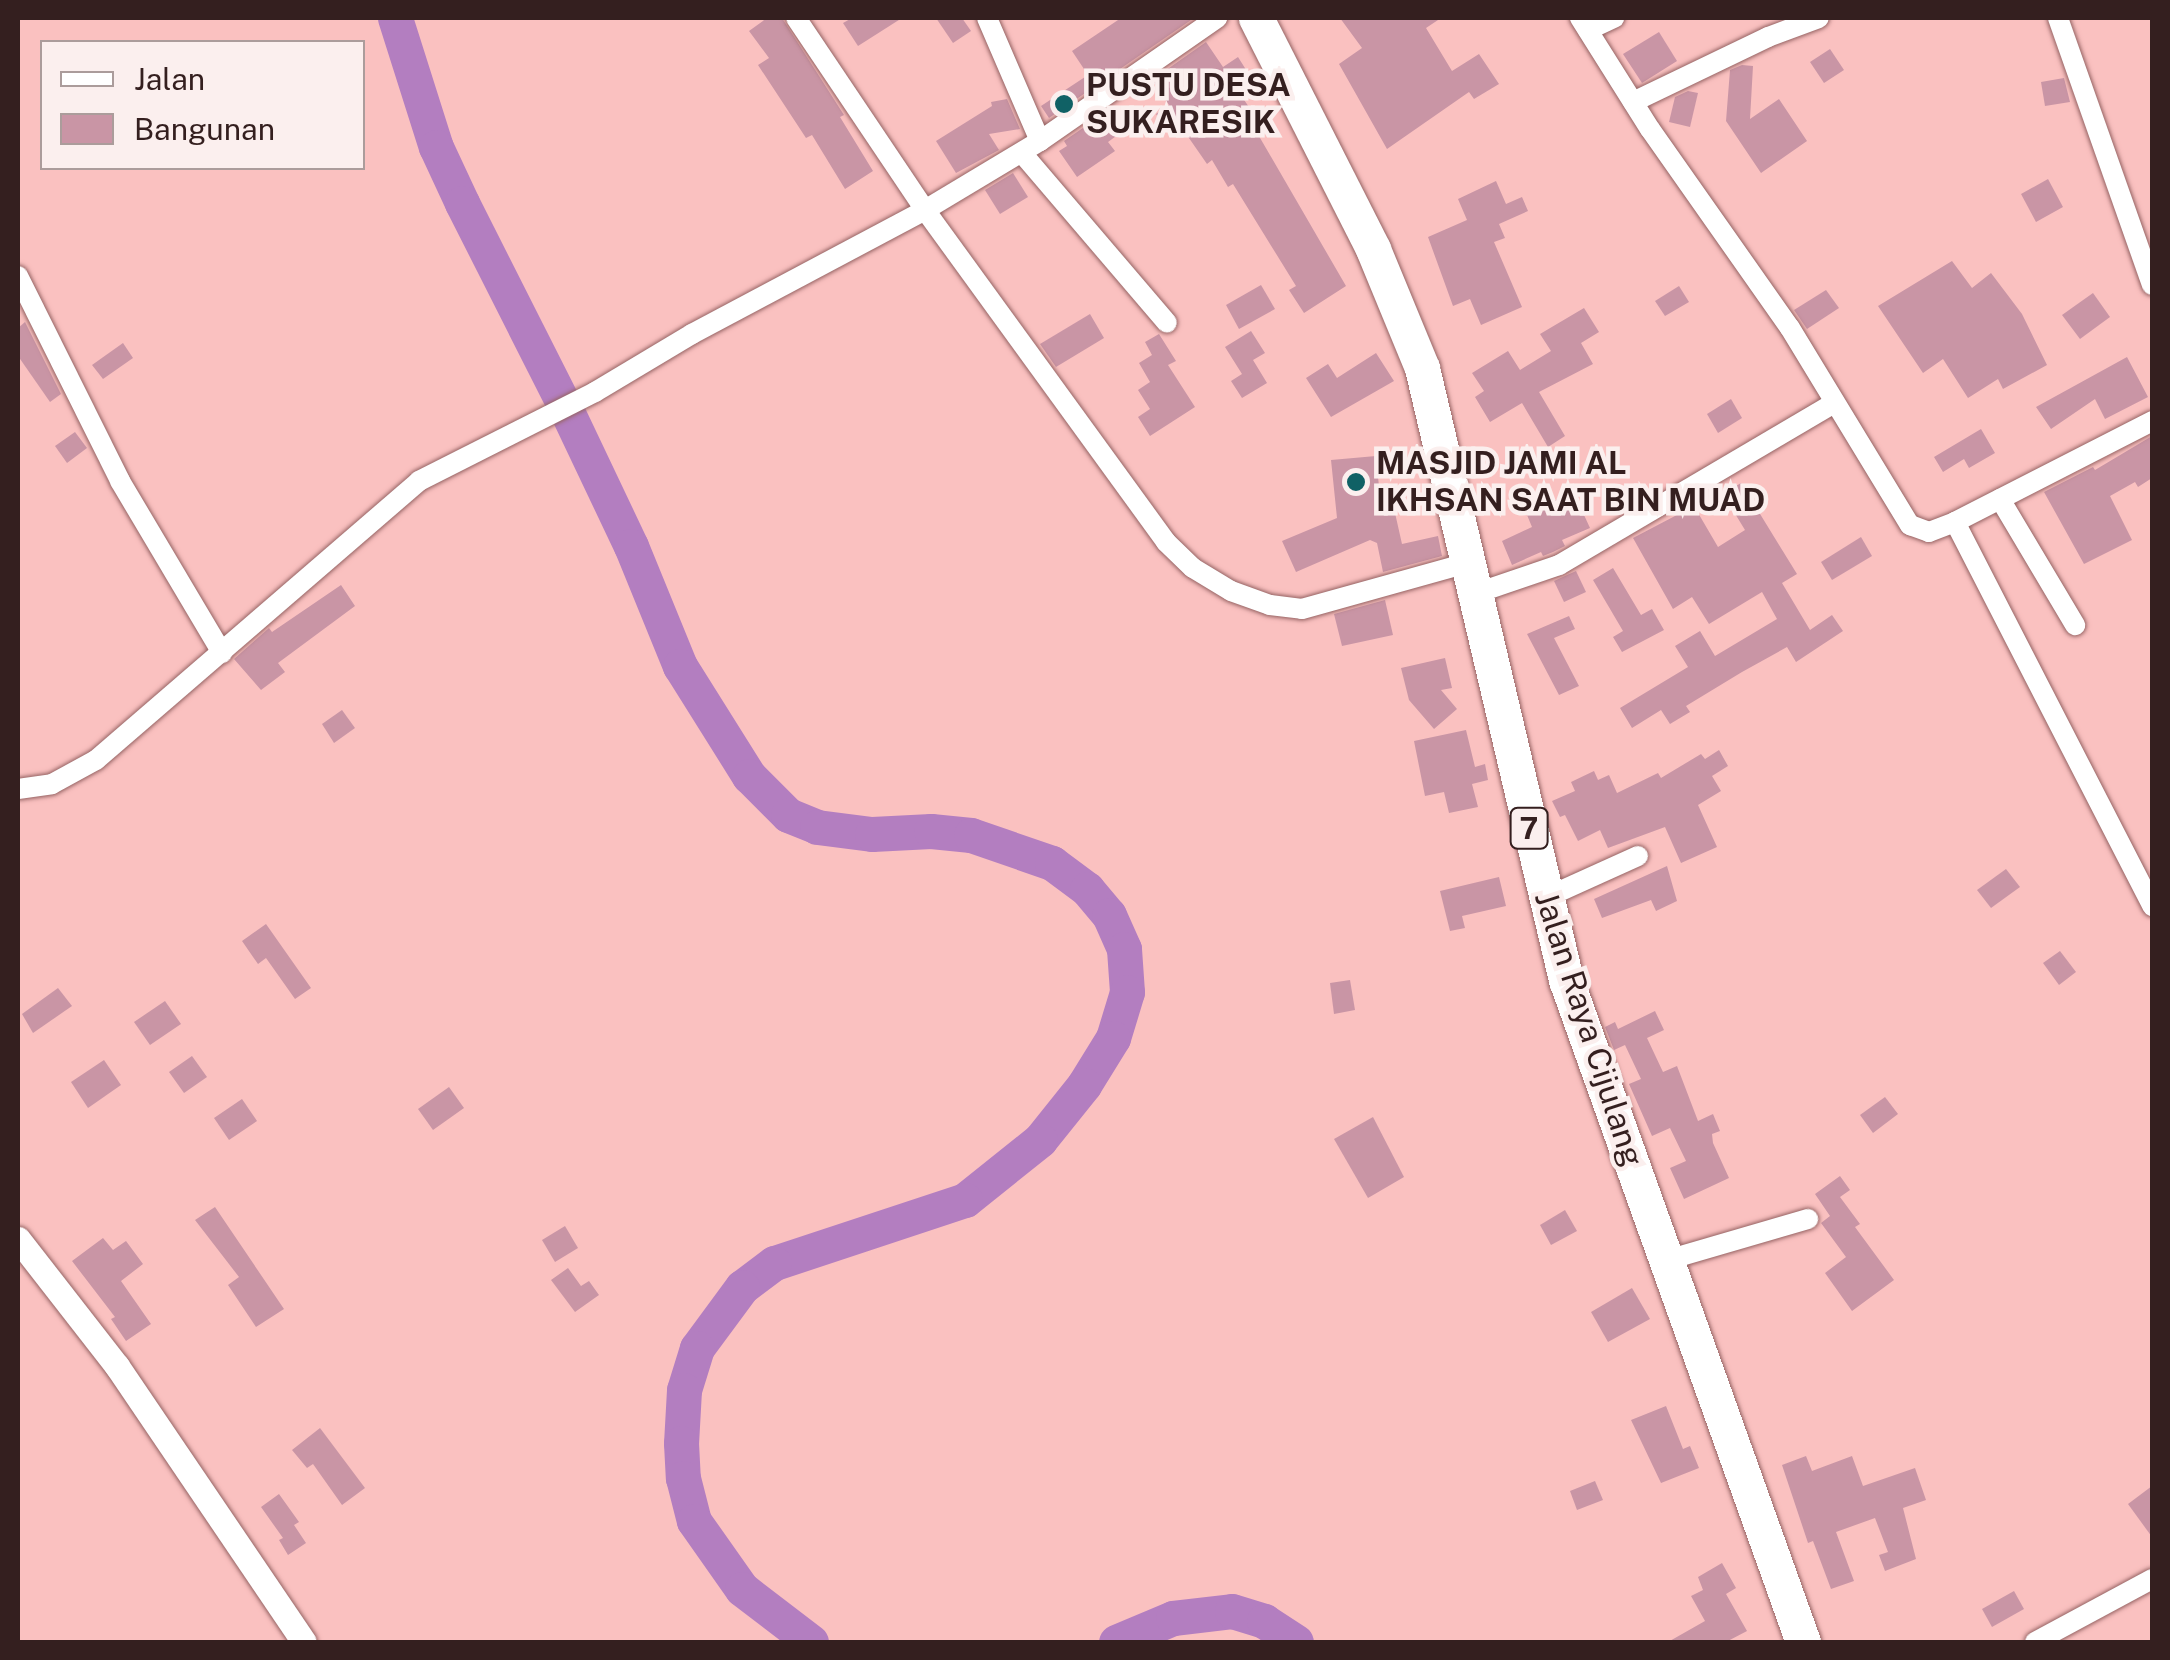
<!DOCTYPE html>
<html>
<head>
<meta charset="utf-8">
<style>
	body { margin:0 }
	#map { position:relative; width:2170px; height:1660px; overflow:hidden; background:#fac1c0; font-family:"Public Sans",sans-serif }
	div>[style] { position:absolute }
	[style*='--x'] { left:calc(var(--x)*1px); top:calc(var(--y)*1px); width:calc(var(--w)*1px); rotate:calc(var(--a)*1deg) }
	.river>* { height:35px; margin:-17.5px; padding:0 17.5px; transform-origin:17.5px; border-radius:17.5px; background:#b37ec0 }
	.building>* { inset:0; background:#c995a5 }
	.roads { filter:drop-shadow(0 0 2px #956363) drop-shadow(0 0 2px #956363) }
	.minor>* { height:20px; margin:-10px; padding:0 10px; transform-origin:10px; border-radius:10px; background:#fff }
	.tertiary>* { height:25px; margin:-12.5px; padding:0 12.5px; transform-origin:12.5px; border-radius:12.5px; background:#fff }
	.trunk>* { height:35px; margin:-17.5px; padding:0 17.5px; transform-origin:17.5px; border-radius:17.5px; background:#fff }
	.dots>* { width:28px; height:28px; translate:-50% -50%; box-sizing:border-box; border:5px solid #fbefee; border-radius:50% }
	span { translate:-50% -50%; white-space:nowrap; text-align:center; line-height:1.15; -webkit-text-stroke:9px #fbefee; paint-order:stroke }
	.shield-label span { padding:2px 8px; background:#fbefee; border:2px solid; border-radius:8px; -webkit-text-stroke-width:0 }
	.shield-label { font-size:30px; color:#341f1f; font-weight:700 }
	.poi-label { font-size:32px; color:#341f1f; font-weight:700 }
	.left { translate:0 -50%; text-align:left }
	.street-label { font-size:32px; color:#341f1f }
	.frame { position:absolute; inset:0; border:20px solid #341f1f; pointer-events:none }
	.legend { position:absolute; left:40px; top:40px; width:325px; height:130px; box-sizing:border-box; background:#fbefee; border:2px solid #ab9c9b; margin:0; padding:12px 18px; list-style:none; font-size:30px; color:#341f1f }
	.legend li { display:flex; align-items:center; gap:20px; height:50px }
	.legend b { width:50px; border:2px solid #ab9c9b }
</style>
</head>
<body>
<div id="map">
	<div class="river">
		<div style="--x:395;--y:18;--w:135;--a:72.4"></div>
		<div style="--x:436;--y:147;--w:62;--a:65.1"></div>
		<div style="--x:462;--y:203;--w:226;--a:63.2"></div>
		<div style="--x:564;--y:405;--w:156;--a:64.6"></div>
		<div style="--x:631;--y:546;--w:130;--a:67.8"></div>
		<div style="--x:680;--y:666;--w:130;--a:57.9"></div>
		<div style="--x:749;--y:776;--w:55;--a:45"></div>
		<div style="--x:788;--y:815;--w:31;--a:22"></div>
		<div style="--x:817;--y:827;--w:55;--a:7.3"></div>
		<div style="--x:872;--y:834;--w:59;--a:-2.9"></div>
		<div style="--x:931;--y:831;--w:40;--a:5.7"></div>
		<div style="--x:971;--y:835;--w:86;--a:19.1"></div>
		<div style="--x:1052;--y:863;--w:44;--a:36.6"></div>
		<div style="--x:1087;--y:889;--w:34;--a:50"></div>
		<div style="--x:1109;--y:915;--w:37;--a:66"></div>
		<div style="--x:1124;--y:949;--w:43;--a:86"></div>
		<div style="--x:1127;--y:992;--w:48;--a:106.9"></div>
		<div style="--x:1113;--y:1038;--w:55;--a:121.7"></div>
		<div style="--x:1084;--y:1085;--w:70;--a:128.7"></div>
		<div style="--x:1040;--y:1140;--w:96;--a:141.3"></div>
		<div style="--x:965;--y:1200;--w:201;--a:161.7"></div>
		<div style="--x:774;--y:1263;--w:40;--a:143"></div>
		<div style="--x:742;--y:1287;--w:76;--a:126.4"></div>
		<div style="--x:697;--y:1348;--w:44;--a:107.2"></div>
		<div style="--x:684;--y:1390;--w:53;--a:93.2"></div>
		<div style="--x:681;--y:1443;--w:35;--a:87"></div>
		<div style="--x:683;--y:1478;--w:44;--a:75.7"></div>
		<div style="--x:694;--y:1521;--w:83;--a:54.8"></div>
		<div style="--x:742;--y:1589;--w:87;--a:37.5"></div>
		<div style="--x:1116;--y:1642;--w:62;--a:-22.8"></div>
		<div style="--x:1173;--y:1618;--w:59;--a:-6.8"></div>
		<div style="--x:1232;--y:1611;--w:34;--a:17"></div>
		<div style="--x:1264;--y:1621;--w:38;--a:33"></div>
	</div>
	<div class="building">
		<div style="clip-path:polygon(767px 18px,782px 18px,844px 115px,840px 117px,873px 171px,845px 189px,812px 135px,806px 138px,758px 65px,769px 58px,749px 31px)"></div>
		<div style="clip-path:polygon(852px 18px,902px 18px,858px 46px,843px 23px)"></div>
		<div style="clip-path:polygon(936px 18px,962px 18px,971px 31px,953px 43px)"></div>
		<div style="clip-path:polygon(1121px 18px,1194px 18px,1049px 118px,1041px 106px,1088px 75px,1072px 51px)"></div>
		<div style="clip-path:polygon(1340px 18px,1441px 18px,1426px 28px,1452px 71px,1479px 54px,1499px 84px,1474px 99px,1469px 92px,1387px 149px,1339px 64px,1362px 48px)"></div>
		<div style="clip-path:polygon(1659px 32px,1677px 61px,1642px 83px,1623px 54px)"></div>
		<div style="clip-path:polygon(1206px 42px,1223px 67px,1238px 57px,1255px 84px,1240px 94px,1262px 126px,1256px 131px,1346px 286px,1304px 313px,1289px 290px,1296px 286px,1233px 184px,1228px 187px,1212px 160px,1207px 164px,1182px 128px,1171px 136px,1156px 114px,1169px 105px,1152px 80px)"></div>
		<div style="clip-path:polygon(1830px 49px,1844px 70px,1824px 83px,1810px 62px)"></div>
		<div style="clip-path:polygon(1742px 65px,1753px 66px,1750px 119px,1779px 99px,1807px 141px,1761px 173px,1726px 121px,1730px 70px)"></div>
		<div style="clip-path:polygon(2064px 78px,2070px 102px,2045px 106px,2041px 82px)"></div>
		<div style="clip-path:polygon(1688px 91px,1698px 93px,1690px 127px,1669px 122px,1675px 97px)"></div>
		<div style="clip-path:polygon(1007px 99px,1020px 129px,989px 134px,999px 150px,956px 173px,936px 141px,992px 106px,991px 102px)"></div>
		<div style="clip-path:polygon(1109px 110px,1123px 131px,1108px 142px,1115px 151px,1077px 177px,1059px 151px,1067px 146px,1064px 141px)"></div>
		<div style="clip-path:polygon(1013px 173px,1028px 197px,1000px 214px,985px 190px)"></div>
		<div style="clip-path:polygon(2048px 179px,2063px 207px,2036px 222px,2021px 194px)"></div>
		<div style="clip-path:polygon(1496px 181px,1506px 204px,1522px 197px,1528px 211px,1499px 224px,1505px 238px,1494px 242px,1522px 307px,1481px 325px,1470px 299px,1453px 306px,1428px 237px,1467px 220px,1458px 199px)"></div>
		<div style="clip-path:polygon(1952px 261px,1972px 288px,1991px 273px,2022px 314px,2047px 365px,2003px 389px,1998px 379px,1968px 398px,1943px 359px,1923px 373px,1878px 306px)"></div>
		<div style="clip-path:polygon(1261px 285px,1275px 309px,1239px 329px,1226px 305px)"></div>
		<div style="clip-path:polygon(1679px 286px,1689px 302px,1665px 316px,1655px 301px)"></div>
		<div style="clip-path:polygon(1826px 290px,1839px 308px,1807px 329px,1794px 310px)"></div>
		<div style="clip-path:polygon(2093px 293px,2110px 317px,2080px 339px,2062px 315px)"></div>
		<div style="clip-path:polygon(1584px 308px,1599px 332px,1581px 343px,1593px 364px,1539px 392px,1565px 436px,1548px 447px,1522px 403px,1490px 422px,1475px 397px,1484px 391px,1472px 373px,1508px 351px,1520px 370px,1551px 351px,1540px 334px)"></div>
		<div style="clip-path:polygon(1090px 314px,1104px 338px,1056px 367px,1040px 344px)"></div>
		<div style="clip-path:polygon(25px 322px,61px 394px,50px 402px,18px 356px,18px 328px)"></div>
		<div style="clip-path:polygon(1251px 331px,1265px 353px,1253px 360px,1267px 383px,1242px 398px,1231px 381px,1242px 374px,1225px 347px)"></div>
		<div style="clip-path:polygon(1159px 334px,1176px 361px,1168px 365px,1195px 407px,1150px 436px,1138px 417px,1150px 409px,1138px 390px,1150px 382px,1139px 363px,1152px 355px,1145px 342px)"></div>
		<div style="clip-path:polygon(123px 343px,133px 358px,103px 379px,92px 365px)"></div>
		<div style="clip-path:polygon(1376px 353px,1394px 381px,1331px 417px,1306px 378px,1328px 364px,1337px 378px)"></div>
		<div style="clip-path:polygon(2127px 357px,2148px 397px,2105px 419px,2095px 399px,2051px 429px,2036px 407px)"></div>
		<div style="clip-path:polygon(1731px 399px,1742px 418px,1718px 433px,1707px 414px)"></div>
		<div style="clip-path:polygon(1981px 429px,1995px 453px,1969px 468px,1964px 459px,1943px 472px,1934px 457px)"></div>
		<div style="clip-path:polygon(75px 432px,87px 448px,67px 463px,55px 446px)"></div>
		<div style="clip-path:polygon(2152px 436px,2152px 478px,2138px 487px,2135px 482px,2110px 496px,2132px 540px,2084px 564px,2044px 492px,2093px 467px,2095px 470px)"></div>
		<div style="clip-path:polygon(1376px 456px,1381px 507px,1393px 504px,1402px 544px,1438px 536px,1442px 556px,1383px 572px,1377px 543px,1370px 540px,1296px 572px,1282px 541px,1337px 518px,1331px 460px)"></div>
		<div style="clip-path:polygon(1741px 483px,1797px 574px,1782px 583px,1810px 630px,1832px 615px,1843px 631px,1796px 662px,1787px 647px,1742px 672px,1686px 706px,1690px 712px,1670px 724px,1661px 710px,1632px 728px,1620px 708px,1688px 667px,1675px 646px,1700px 631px,1715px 656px,1777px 619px,1762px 592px,1709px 624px,1692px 597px,1673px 609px,1633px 538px,1694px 506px,1718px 547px,1745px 530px,1723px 494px)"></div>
		<div style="clip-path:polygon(1573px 491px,1590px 528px,1562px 540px,1565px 546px,1553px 552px,1543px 556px,1541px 552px,1512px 565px,1502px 541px,1532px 527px,1527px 515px)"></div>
		<div style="clip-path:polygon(1861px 537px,1872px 556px,1832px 580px,1821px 562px)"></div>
		<div style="clip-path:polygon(1613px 568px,1641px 615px,1652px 609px,1664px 630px,1622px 652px,1613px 637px,1623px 631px,1593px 580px)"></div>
		<div style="clip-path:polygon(1576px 571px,1586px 592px,1564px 602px,1554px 581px)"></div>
		<div style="clip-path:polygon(341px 585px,355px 606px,278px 663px,285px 672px,261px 690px,234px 659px,269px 628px,272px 632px)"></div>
		<div style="clip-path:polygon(1385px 600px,1393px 635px,1342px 646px,1334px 614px)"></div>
		<div style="clip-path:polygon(1569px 616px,1575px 629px,1554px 638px,1579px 686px,1559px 695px,1527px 634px)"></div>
		<div style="clip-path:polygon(1445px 658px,1452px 688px,1441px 690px,1457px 709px,1434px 729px,1409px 700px,1401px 668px)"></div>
		<div style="clip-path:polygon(342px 710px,355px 728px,334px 743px,322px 724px)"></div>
		<div style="clip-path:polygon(1466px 730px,1475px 767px,1485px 764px,1488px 780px,1472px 784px,1478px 807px,1449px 813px,1444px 792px,1425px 796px,1414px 741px)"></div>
		<div style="clip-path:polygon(1719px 750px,1728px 766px,1712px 776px,1721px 791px,1698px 805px,1717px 847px,1681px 863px,1665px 827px,1608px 848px,1600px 830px,1578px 841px,1565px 815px,1560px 817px,1552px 801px,1575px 791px,1571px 782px,1594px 771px,1598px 780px,1609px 775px,1617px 793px,1658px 773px,1661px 778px,1701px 754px,1705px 759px)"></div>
		<div style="clip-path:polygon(1667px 866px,1677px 901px,1656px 911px,1651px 900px,1602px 918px,1594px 899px)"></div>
		<div style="clip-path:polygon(2006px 869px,2020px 887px,1991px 908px,1977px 890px)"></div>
		<div style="clip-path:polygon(1499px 877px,1506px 906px,1462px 916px,1465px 928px,1450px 931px,1440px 891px)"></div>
		<div style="clip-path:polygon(266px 924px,311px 988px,295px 999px,266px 958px,258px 964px,242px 941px)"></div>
		<div style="clip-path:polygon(2060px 951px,2076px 972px,2059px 985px,2043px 963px)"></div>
		<div style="clip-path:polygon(1350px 980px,1355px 1010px,1334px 1014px,1330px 983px)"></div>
		<div style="clip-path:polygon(58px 988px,72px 1006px,33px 1033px,22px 1014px)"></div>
		<div style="clip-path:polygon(165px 1001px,181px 1024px,150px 1045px,134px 1022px)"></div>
		<div style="clip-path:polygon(1655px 1011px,1664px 1030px,1647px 1038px,1663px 1072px,1677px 1066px,1698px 1121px,1713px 1114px,1720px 1131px,1712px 1134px,1713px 1143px,1729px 1178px,1684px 1199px,1670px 1168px,1686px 1161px,1670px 1128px,1652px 1136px,1629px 1084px,1641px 1079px,1625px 1045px,1614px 1050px,1605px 1027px,1615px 1022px,1618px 1029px)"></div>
		<div style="clip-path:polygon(192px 1056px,207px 1077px,184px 1093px,169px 1072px)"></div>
		<div style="clip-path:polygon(104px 1060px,121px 1085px,88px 1108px,71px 1082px)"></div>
		<div style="clip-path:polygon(449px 1087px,464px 1108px,433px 1130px,418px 1109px)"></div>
		<div style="clip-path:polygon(1885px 1097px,1898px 1114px,1873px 1133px,1860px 1115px)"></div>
		<div style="clip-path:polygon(242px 1099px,257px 1121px,229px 1140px,214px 1118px)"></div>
		<div style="clip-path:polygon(1373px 1117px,1404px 1177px,1368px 1198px,1334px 1139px)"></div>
		<div style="clip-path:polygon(1840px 1176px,1850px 1190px,1840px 1197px,1860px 1224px,1855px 1227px,1894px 1280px,1852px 1311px,1825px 1273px,1846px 1257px,1821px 1223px,1830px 1216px,1815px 1194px)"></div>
		<div style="clip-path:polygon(215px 1207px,284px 1309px,256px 1327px,228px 1285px,239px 1277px,195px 1220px)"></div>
		<div style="clip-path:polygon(1565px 1210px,1577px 1231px,1551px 1245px,1540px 1225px)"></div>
		<div style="clip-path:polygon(565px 1226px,578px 1248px,555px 1262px,542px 1240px)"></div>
		<div style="clip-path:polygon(103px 1238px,113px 1250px,126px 1241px,143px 1264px,121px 1281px,151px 1324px,126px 1341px,111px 1319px,115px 1317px,72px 1261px)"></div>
		<div style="clip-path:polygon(568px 1268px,581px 1286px,589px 1281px,599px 1295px,575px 1312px,551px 1280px)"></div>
		<div style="clip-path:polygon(1632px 1288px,1650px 1319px,1608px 1342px,1591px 1312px)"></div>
		<div style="clip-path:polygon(1666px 1406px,1683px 1449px,1690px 1446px,1699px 1468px,1661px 1483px,1631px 1420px)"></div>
		<div style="clip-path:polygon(320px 1428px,365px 1488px,342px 1505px,313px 1464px,307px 1468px,292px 1450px)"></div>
		<div style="clip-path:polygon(1806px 1456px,1812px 1471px,1852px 1456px,1863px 1486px,1915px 1468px,1926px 1500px,1903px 1508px,1916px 1559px,1885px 1571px,1879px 1555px,1888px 1552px,1875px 1518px,1836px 1532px,1854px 1581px,1831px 1589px,1813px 1541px,1808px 1543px,1782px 1465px)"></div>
		<div style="clip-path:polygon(1595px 1481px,1603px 1500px,1577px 1510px,1570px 1491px)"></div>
		<div style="clip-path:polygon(2152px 1486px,2152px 1537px,2128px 1504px)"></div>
		<div style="clip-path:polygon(279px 1494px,299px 1522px,294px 1525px,306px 1543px,288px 1555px,279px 1540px,283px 1538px,261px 1507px)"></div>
		<div style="clip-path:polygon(1722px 1563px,1736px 1588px,1726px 1594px,1747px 1631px,1726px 1642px,1668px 1642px,1705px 1621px,1691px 1596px,1703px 1590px,1698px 1577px)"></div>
		<div style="clip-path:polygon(2014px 1591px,2024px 1609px,1992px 1627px,1982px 1609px)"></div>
	</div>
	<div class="roads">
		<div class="minor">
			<div style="--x:796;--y:18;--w:231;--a:56.1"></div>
			<div style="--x:925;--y:210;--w:134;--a:-31"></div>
			<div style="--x:1040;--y:141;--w:216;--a:-34.8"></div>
			<div style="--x:987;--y:18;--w:134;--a:66.7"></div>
			<div style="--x:1580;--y:18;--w:131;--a:57.8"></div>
			<div style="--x:1650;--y:129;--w:243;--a:54.9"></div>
			<div style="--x:1790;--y:328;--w:231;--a:58.7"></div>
			<div style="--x:1910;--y:525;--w:20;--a:20"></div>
			<div style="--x:1929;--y:532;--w:28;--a:-21"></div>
			<div style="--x:1955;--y:522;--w:221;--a:-27.1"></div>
			<div style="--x:2058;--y:18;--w:283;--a:70.6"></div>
			<div style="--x:1588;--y:30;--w:29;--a:-25"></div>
			<div style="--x:1633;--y:102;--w:150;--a:-25.7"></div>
			<div style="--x:1768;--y:37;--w:54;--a:-20.4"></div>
			<div style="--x:1022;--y:153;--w:223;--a:49.5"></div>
			<div style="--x:18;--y:276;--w:229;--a:63.5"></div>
			<div style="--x:120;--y:481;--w:200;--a:59.3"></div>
			<div style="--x:2000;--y:499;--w:147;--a:59.2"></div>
			<div style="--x:1955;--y:522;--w:432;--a:62.8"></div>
			<div style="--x:1474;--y:594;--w:90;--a:-18.8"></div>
			<div style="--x:1559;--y:565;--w:319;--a:-30.5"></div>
			<div style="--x:18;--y:789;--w:34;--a:-8"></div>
			<div style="--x:52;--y:784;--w:50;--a:-28.6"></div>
			<div style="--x:96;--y:760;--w:427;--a:-40.8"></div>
			<div style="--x:419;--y:481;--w:197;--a:-26.8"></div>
			<div style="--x:595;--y:392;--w:113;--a:-30.9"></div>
			<div style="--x:692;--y:334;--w:264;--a:-28"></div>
			<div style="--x:925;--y:210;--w:410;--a:54"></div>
			<div style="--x:1166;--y:542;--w:37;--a:44"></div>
			<div style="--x:1193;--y:568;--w:44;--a:31.2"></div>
			<div style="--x:1231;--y:591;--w:41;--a:19.7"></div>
			<div style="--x:1270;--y:605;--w:32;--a:7"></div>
			<div style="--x:1302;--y:609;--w:171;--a:-15.6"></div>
			<div style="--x:1545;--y:898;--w:102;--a:-24.3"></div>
			<div style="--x:1667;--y:1260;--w:147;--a:-16.2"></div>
			<div style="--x:2035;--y:1642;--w:133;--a:-28.3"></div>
		</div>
		<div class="tertiary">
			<div style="--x:18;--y:1239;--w:161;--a:52.1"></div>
			<div style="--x:117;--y:1366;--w:333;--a:55.9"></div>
		</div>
		<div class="trunk">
			<div style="--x:1256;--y:18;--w:259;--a:63.1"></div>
			<div style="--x:1373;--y:249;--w:129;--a:67.6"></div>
			<div style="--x:1422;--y:368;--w:629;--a:76.76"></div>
			<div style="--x:1566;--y:980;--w:703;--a:70.3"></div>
		</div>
	</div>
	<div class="dots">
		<div style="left:1064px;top:104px;background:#106165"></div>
		<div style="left:1356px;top:482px;background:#106165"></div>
	</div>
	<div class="shield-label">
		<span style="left:1529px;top:828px">7</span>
	</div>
	<div class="poi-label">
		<span class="left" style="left:1086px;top:104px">PUSTU DESA<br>SUKARESIK</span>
		<span class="left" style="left:1376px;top:482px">MASJID JAMI AL<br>IKHSAN SAAT BIN MUAD</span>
	</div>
	<div class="street-label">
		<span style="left:1589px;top:1029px;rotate:72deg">Jalan Raya Cijulang</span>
	</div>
	<div class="frame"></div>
	<ul class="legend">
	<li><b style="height:12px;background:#fff"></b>Jalan</li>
	<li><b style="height:28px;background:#c995a5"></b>Bangunan</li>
	</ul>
</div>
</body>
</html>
